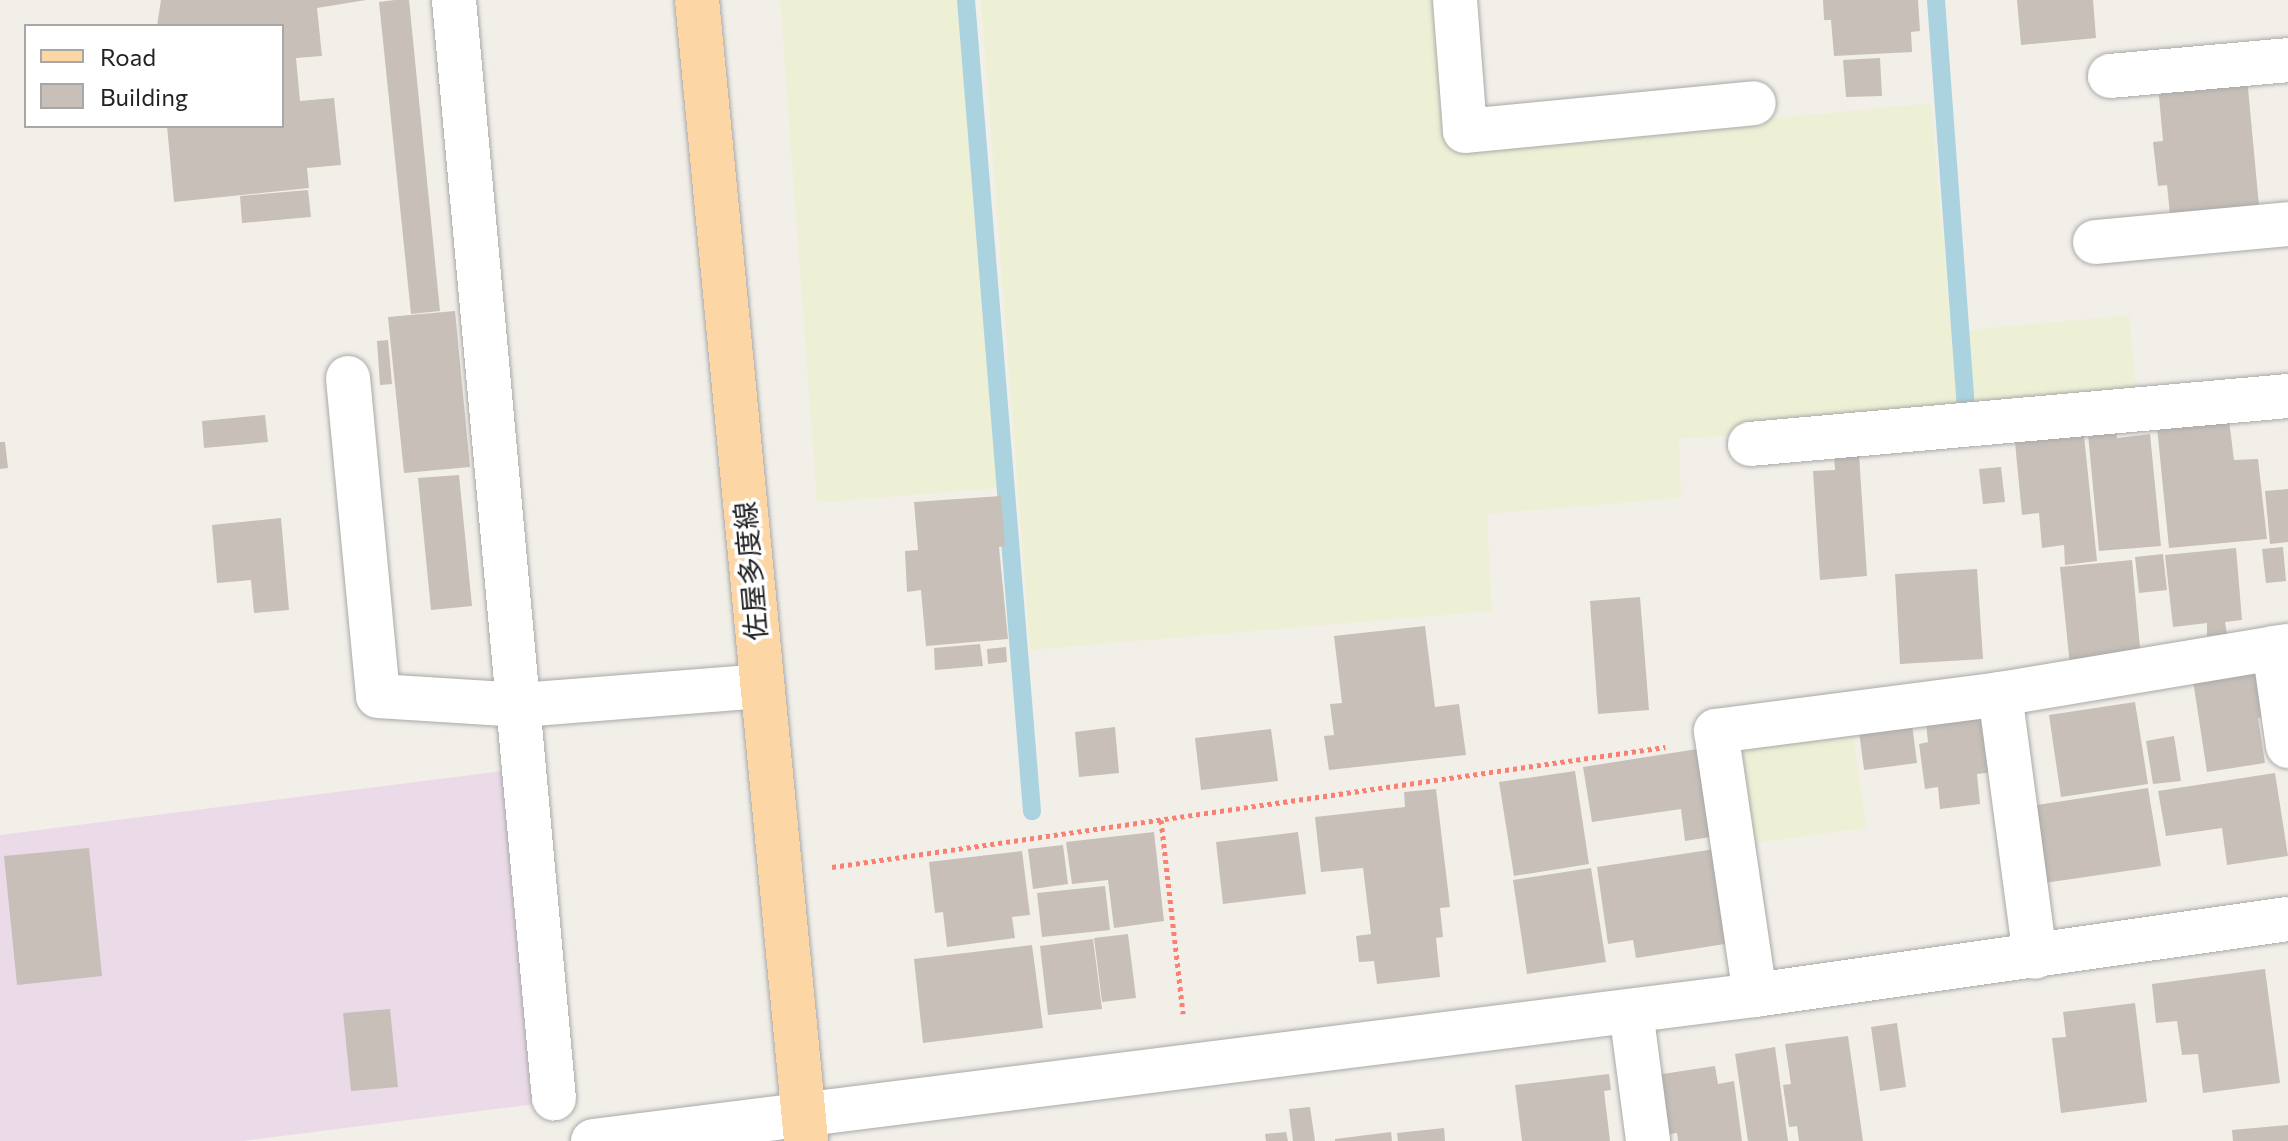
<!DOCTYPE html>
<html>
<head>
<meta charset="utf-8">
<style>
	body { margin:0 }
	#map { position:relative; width:2288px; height:1141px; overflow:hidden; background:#f2efe9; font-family:Commissioner,"Noto Sans JP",sans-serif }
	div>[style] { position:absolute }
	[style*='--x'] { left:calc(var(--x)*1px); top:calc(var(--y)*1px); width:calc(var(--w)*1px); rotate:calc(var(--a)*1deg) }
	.industrial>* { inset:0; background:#ebdbe8 }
	.farmland>* { inset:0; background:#eef0d5 }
	.stream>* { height:18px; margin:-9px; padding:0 9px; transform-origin:9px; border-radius:9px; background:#aad3df }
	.building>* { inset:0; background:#c7bfb8 }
	.path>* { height:5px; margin-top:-2.5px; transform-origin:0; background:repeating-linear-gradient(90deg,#fa8072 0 4px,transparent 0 8px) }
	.roads { filter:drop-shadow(0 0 2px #a9a9a9) drop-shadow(0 0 2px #a9a9a9) }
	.minor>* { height:44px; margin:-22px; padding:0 22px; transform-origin:22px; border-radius:22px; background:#fff }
	.major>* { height:44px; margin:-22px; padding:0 22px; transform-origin:22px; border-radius:22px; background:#fcd6a4 }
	span { translate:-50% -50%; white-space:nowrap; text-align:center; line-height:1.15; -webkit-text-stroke:7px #fff; paint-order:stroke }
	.street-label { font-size:28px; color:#222 }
	.legend { position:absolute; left:24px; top:24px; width:260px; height:104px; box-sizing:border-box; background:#fff; border:2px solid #a7a7a7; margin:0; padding:10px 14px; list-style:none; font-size:24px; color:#222 }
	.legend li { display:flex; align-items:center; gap:16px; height:40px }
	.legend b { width:40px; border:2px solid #a7a7a7 }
</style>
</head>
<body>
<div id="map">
	<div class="industrial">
		<div style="clip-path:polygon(502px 771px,535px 1104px,243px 1141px,0 1141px,0 835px)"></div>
	</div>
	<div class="farmland">
		<div style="clip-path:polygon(780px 0,958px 0,998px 488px,817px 503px)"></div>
		<div style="clip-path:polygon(981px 0,1440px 0,1454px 149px,1931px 103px,1959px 419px,1679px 439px,1681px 498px,1487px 514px,1492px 611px,1030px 650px)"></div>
		<div style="clip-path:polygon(2129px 315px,2137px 399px,1975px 415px,1967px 330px)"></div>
		<div style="clip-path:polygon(1852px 727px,1866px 828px,1745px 844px,1732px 743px)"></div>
	</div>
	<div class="stream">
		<div style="--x:966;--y:0;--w:814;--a:85.35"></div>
		<div style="--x:1936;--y:0;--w:411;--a:85.8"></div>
	</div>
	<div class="building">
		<div style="clip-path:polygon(161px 0,366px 0,317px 8px,322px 56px,296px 58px,300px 101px,334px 98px,341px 165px,307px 168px,309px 188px,174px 202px,167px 126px,282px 126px,282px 26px,157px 26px)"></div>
		<div style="clip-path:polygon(395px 0,409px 0,440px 311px,411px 314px,379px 2px)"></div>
		<div style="clip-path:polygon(1823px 0,1918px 0,1920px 31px,1911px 32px,1912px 52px,1834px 56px,1831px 20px,1824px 20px)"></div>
		<div style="clip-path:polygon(2017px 0,2093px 0,2096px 38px,2021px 45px)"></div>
		<div style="clip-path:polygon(1880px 58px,1882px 96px,1846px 97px,1843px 60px)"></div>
		<div style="clip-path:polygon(2247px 77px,2259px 206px,2170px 215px,2167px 185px,2158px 186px,2153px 142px,2163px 141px,2158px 85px)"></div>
		<div style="clip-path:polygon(308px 190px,311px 217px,242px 223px,240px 196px)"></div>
		<div style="clip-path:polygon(455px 311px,470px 467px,404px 473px,388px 317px)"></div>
		<div style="clip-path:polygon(388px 340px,392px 384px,380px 385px,377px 341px)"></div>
		<div style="clip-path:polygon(265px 415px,268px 442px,204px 448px,202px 421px)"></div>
		<div style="clip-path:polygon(2115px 420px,2117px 438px,2150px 434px,2161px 546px,2099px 551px,2087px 423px)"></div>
		<div style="clip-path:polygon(2229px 420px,2234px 460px,2258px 459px,2267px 539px,2169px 548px,2157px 427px)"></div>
		<div style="clip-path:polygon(2083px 426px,2097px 561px,2065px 565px,2064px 545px,2042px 548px,2039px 513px,2022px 515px,2014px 432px)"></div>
		<div style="clip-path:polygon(0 442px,5px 442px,8px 468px,0 469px)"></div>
		<div style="clip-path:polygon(1859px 454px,1867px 576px,1820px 580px,1813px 471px,1835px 470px,1834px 455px)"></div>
		<div style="clip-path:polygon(2001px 467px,2005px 502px,1983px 504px,1979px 469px)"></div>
		<div style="clip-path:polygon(459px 475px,472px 606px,431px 610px,418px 478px)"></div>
		<div style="clip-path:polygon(2288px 489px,2288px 542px,2270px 544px,2265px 491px)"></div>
		<div style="clip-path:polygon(1001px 496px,1005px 546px,999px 547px,1008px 639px,926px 646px,921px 590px,907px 592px,905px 551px,918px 550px,914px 502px)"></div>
		<div style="clip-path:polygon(281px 518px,289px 610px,254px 613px,251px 580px,217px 583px,212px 525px)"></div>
		<div style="clip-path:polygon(2283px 547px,2286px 581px,2266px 583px,2262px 549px)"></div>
		<div style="clip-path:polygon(2236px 548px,2242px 620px,2225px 622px,2227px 634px,2207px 636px,2207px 623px,2173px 627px,2165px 555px)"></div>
		<div style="clip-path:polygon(2163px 554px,2167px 590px,2139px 593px,2135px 557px)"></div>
		<div style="clip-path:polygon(2132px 560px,2141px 659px,2070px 666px,2060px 567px)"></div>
		<div style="clip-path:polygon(1977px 569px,1983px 659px,1900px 664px,1895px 574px)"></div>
		<div style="clip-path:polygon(1640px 597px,1649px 710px,1598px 714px,1590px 601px)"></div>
		<div style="clip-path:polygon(1425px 626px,1435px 707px,1459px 704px,1466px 755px,1329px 770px,1324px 736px,1334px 735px,1330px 704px,1342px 703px,1334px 636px)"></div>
		<div style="clip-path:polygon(980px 644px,983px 666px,935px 670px,934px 648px)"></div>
		<div style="clip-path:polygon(1006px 647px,1007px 662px,988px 664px,987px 649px)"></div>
		<div style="clip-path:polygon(2266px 663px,2274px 715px,2258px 718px,2265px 763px,2207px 772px,2192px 674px)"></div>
		<div style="clip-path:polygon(2135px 702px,2148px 784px,2061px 797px,2049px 715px)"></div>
		<div style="clip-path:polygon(1986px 706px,1994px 772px,1977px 774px,1980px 804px,1940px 809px,1938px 787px,1925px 789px,1919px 744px,1928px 742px,1925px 714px)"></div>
		<div style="clip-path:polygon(1912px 724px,1917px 763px,1864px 770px,1859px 731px)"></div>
		<div style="clip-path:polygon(1115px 727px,1119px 773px,1079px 777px,1075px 732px)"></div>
		<div style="clip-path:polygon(1271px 729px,1278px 781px,1201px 790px,1195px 738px)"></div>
		<div style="clip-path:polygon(2174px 736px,2181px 781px,2153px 784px,2146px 741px)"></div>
		<div style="clip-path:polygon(1710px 747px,1723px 835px,1685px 841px,1681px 809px,1592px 822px,1583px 767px)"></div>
		<div style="clip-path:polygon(1575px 771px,1589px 864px,1514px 876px,1499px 782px)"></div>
		<div style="clip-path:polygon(2275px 773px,2288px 856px,2227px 865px,2222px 828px,2166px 836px,2158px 791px)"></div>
		<div style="clip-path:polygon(2148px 788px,2161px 866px,2044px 883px,2031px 806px)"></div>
		<div style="clip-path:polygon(1436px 789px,1450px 907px,1440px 908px,1443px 937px,1436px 938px,1440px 977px,1377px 984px,1374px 961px,1359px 962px,1356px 936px,1371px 934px,1363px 868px,1321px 872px,1315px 817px,1405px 807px,1404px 792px)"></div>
		<div style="clip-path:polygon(1154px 832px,1164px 921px,1114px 928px,1108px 880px,1072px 884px,1066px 842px)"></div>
		<div style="clip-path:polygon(1298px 832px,1306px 894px,1223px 904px,1216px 842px)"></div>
		<div style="clip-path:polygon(1063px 845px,1068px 884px,1033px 889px,1028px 849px)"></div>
		<div style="clip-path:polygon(89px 848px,102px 976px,17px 985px,4px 856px)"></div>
		<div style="clip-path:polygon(1715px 849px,1731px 943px,1636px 958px,1633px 940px,1608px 944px,1597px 867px)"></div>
		<div style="clip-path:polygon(1022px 851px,1030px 915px,1012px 917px,1015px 938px,947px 947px,943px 912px,935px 913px,929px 862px)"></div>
		<div style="clip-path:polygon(1591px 868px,1606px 962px,1527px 974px,1513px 880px)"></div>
		<div style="clip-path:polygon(1105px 886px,1110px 930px,1042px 937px,1037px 893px)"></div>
		<div style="clip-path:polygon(1128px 934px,1136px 998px,1102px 1002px,1094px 938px)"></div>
		<div style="clip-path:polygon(1093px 939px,1102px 1009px,1048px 1015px,1040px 946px)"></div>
		<div style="clip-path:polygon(1032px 945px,1043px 1028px,923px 1043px,914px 959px)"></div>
		<div style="clip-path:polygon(2265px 969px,2280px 1083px,2203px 1093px,2198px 1054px,2182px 1055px,2177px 1021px,2156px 1023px,2152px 984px)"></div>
		<div style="clip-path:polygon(2135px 1003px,2147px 1102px,2061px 1113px,2052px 1038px,2066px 1037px,2063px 1012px)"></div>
		<div style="clip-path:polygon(390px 1009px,398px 1087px,351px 1091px,343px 1013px)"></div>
		<div style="clip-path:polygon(1897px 1023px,1906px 1087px,1880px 1091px,1871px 1027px)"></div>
		<div style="clip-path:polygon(1848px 1036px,1863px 1141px,1799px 1141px,1797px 1126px,1789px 1127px,1783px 1085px,1791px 1084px,1785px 1044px)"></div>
		<div style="clip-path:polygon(1775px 1047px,1788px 1141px,1748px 1141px,1735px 1054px)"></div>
		<div style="clip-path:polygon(1715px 1066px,1718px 1084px,1734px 1081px,1742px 1141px,1678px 1141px,1677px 1133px,1665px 1135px,1656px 1075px)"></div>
		<div style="clip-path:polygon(1609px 1074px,1611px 1090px,1604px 1091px,1610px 1141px,1522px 1141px,1515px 1085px)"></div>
		<div style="clip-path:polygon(1310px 1107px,1315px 1141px,1293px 1141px,1289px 1109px)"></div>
		<div style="clip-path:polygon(2288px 1125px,2288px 1141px,2233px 1141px,2232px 1130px)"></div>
		<div style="clip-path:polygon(1444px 1128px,1445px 1141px,1398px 1141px,1397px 1133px)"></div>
		<div style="clip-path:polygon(1286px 1132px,1288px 1141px,1266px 1141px,1265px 1134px)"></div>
		<div style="clip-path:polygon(1391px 1132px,1392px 1141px,1335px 1141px,1335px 1139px)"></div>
	</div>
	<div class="path">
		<div style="--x:1161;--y:820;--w:195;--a:83.5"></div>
		<div style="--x:832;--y:867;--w:842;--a:-8.2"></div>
	</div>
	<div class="roads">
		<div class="minor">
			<div style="--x:454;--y:0;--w:1103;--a:84.8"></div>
			<div style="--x:1455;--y:0;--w:131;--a:85.6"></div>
			<div style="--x:1465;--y:131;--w:290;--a:-5.5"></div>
			<div style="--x:2110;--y:76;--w:179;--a:-5.1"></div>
			<div style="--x:2095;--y:242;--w:194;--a:-5.3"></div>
			<div style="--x:348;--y:378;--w:319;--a:84.6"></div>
			<div style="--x:378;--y:696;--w:143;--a:3.6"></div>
			<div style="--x:521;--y:705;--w:241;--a:-4.5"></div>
			<div style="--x:1750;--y:444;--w:540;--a:-5.1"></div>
			<div style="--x:2274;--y:648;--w:99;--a:81.9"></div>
			<div style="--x:2000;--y:694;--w:265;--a:82.4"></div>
			<div style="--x:1755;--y:995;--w:267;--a:-98.4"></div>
			<div style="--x:1716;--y:731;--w:286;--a:-7.4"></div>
			<div style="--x:2000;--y:694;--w:292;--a:-9.5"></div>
			<div style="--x:1631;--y:1011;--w:131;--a:82.5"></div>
			<div style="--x:593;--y:1141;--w:1171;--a:-7.16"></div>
			<div style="--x:1755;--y:995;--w:538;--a:-8.12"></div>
		</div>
		<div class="major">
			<div style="--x:697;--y:0;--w:1146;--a:84.54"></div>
		</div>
	</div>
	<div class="street-label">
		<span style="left:750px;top:571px;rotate:-95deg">佐屋多度線</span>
	</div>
	<ul class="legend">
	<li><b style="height:10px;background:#fcd6a4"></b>Road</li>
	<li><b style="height:22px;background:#c7bfb8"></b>Building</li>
	</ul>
</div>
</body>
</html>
